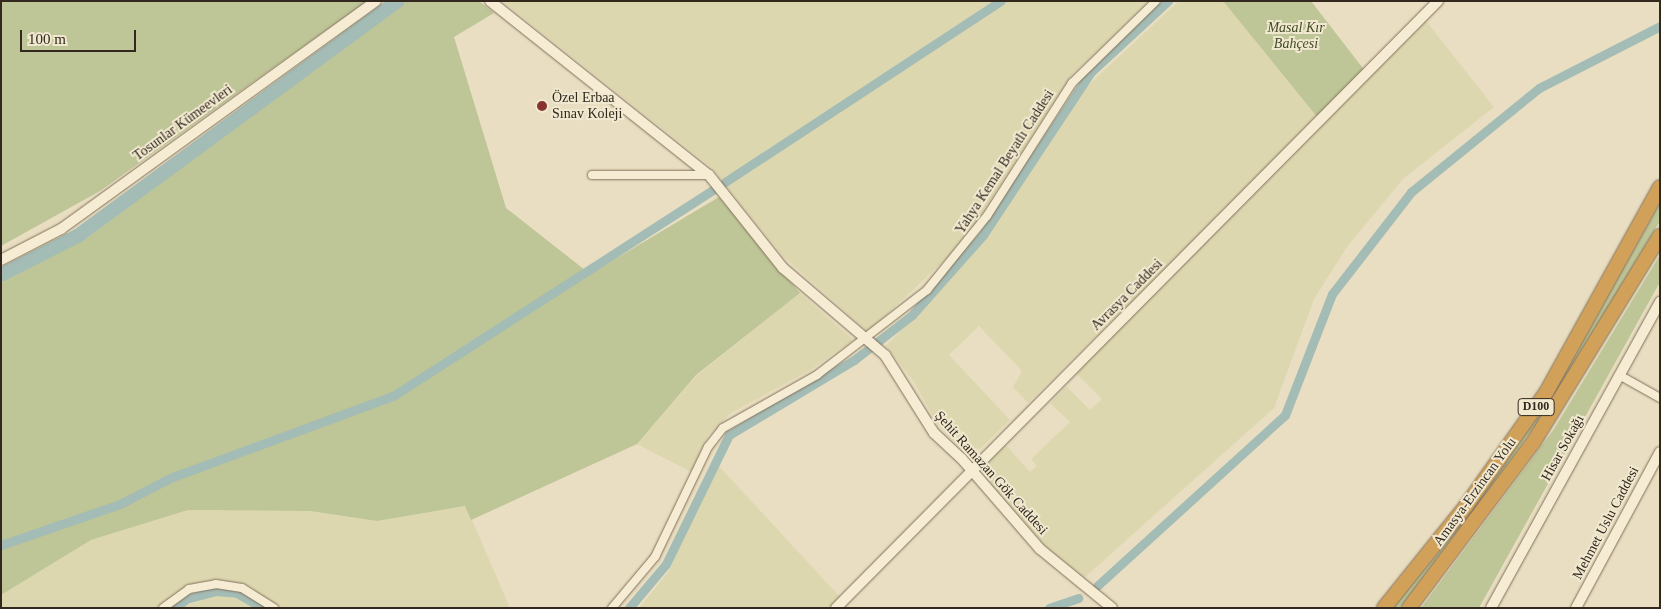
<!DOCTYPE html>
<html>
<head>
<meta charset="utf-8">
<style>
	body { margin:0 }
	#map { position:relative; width:1661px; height:609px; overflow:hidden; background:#e9dec1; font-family:"Times New Roman",serif }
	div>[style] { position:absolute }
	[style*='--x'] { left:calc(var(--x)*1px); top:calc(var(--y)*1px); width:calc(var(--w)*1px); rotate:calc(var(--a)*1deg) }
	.farmland>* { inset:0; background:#ddd7b0 }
	.green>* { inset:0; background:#bec597 }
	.canal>* { height:9px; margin:-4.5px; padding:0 4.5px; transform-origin:4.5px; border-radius:4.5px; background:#a3bcb5 }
	.river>* { height:14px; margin:-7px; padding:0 7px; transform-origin:7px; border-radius:7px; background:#a3bcb5 }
	.roads { filter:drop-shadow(0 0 1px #80705b) drop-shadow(0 0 1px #80705b) }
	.street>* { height:8px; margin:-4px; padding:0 4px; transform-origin:4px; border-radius:4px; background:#f5ecd3 }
	.secondary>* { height:10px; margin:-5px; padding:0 5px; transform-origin:5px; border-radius:5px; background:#f5ecd3 }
	.highway>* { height:14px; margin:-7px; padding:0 7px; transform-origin:7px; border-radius:7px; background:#d1a059 }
	.dots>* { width:14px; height:14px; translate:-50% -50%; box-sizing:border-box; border:2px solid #f1e8d0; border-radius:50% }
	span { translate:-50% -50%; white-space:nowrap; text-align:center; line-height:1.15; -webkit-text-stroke:4px #f1e8d0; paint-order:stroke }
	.shield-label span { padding:1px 4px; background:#f1e8d0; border:1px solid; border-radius:4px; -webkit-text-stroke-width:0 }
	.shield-label { font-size:12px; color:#32281d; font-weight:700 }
	.park-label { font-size:14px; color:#414c26; font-style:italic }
	.poi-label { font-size:14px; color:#32281d }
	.left { translate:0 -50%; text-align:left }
	.street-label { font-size:14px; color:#32281d }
	.frame { position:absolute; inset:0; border:2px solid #32281d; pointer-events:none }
	.scale { position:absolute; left:20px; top:30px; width:116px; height:22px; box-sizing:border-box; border:2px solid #32281d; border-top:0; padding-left:6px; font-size:15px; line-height:18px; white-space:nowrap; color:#32281d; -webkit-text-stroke:4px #f1e8d0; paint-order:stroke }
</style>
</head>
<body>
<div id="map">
	<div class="farmland">
		<div style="clip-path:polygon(502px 1px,1149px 1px,1071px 76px,964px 242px,868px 332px,783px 256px,711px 167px)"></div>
		<div style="clip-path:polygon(1179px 1px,1223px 1px,1318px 118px,1028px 403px,1013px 387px,1022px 371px,979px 326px,949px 355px,1010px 420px,980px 449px,957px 445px,936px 422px,914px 382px,886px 346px,983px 243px,1083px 90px)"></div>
		<div style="clip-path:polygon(1426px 21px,1494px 107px,1403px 179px,1347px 247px,1314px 299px,1274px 408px,1084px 578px,1045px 546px,982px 474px,983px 466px,1006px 445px,1030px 472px,1037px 466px,1031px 459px,1070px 422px,1050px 403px,1066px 386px,1090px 410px,1102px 399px,1076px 373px)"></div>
		<div style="clip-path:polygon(800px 293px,853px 340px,809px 371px,731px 413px,708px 436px,691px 472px,637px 444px,696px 376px)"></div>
		<div style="clip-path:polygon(717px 464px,840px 597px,829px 608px,639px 608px,669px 571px)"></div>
		<div style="clip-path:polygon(466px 506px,510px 608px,281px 608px,247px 585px,217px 579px,189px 584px,158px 608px,1px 608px,1px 595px,91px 540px,188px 510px,310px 511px,377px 521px)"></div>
		<div style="clip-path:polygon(216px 595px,238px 598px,258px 608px,179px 608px)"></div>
	</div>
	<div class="green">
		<div style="clip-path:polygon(1px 1px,367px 1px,100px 191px,1px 246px)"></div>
		<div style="clip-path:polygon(407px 1px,479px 1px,494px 13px,454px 37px,506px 208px,590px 274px,719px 197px,800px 293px,696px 375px,637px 444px,471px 520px,465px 506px,377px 521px,310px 511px,188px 510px,91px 540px,1px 595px,1px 283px,88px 237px)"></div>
		<div style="clip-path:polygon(1223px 1px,1311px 1px,1365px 71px,1318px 118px)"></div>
		<div style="clip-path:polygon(1660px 203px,1660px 221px,1546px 411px,1437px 562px,1400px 608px,1392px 608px,1452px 536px,1561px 380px)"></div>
		<div style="clip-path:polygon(1660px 255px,1660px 282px,1479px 608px,1421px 608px,1554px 429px)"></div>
	</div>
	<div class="canal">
		<div style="--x:725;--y:182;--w:330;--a:-33.3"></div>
		<div style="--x:1;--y:545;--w:126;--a:-19"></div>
		<div style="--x:120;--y:504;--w:56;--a:-27.5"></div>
		<div style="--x:170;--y:478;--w:238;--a:-20.2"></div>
		<div style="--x:393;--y:396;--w:381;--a:-32.8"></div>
		<div style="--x:1097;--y:586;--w:254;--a:-42.3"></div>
		<div style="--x:1285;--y:415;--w:130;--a:-68.8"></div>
		<div style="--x:1332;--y:294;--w:129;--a:-52.2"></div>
		<div style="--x:1411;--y:192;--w:165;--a:-39.1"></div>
		<div style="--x:1539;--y:88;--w:136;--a:-27.1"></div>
		<div style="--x:175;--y:608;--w:14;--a:-39"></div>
		<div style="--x:186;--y:599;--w:31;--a:-15"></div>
		<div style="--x:216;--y:591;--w:21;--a:5"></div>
		<div style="--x:237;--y:593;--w:30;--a:30"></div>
		<div style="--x:629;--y:608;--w:57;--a:-49.9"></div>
		<div style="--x:666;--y:564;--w:144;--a:-64"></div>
		<div style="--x:729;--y:435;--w:146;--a:-31"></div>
		<div style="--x:854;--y:360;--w:73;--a:-37.8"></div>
		<div style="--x:912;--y:315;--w:107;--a:-48.4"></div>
		<div style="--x:983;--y:235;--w:196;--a:-56.5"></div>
		<div style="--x:1091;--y:72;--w:105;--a:-42.7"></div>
		<div style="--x:1049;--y:608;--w:31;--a:-19"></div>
	</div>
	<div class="river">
		<div style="--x:1;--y:275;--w:88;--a:-27.1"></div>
		<div style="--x:79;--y:235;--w:396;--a:-36.3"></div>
	</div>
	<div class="roads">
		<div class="street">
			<div style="--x:592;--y:175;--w:117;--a:0"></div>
			<div style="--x:1619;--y:375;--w:47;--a:29.3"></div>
			<div style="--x:163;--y:608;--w:32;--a:-36"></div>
			<div style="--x:189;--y:589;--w:27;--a:-10"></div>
			<div style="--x:216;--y:584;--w:26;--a:9"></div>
			<div style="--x:242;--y:588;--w:38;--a:32"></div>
			<div style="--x:612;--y:608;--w:67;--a:-49.9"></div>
			<div style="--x:655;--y:557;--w:122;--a:-64.3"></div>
			<div style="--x:708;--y:447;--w:24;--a:-52"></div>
			<div style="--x:723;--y:428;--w:108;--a:-29.4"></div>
			<div style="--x:817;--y:375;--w:139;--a:-37.7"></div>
			<div style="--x:927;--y:290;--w:95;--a:-51"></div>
			<div style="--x:987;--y:216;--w:158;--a:-57.4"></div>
			<div style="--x:1072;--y:83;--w:117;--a:-44.3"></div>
		</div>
		<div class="secondary">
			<div style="--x:490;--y:1;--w:280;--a:38.5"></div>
			<div style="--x:709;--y:175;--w:119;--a:51.5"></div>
			<div style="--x:783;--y:268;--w:134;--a:40.5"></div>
			<div style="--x:885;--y:355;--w:92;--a:57.9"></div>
			<div style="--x:934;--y:433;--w:38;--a:43"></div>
			<div style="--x:962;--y:459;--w:119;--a:49.1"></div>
			<div style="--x:1040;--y:549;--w:93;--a:39.3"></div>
			<div style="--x:1;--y:260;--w:68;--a:-27.3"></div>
			<div style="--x:61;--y:229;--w:389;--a:-35.9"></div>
			<div style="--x:836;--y:608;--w:855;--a:-45.24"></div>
			<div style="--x:1491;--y:608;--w:350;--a:-61.1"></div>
			<div style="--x:1576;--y:608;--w:177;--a:-61.7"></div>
		</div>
		<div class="highway">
			<div style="--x:1384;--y:608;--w:131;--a:-51.2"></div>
			<div style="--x:1466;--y:506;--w:141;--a:-54.8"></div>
			<div style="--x:1547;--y:391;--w:233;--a:-61"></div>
			<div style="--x:1409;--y:608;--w:206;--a:-53.1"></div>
			<div style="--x:1533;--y:443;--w:243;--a:-58.5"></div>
		</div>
	</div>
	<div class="dots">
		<div style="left:542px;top:106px;background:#893331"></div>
	</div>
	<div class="shield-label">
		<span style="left:1536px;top:407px">D100</span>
	</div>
	<div class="park-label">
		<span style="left:1296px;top:36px">Masal Kır<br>Bahçesi</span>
	</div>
	<div class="poi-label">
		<span class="left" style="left:552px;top:106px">Özel Erbaa<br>Sınav Koleji</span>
	</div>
	<div class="street-label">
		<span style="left:183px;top:123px;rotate:-36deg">Tosunlar Kümeevleri</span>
		<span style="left:1005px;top:162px;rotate:-57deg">Yahya Kemal Beyatlı Caddesi</span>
		<span style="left:1127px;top:295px;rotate:-45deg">Avrasya Caddesi</span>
		<span style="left:1563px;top:448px;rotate:-61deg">Hisar Sokağı</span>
		<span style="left:991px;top:473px;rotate:48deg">Şehit Ramazan Gök Caddesi</span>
		<span style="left:1475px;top:492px;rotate:-54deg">Amasya-Erzincan Yolu</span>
		<span style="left:1606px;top:523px;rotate:-62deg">Mehmet Uslu Caddesi</span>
	</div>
	<div class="frame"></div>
	<div class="scale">100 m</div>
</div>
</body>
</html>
